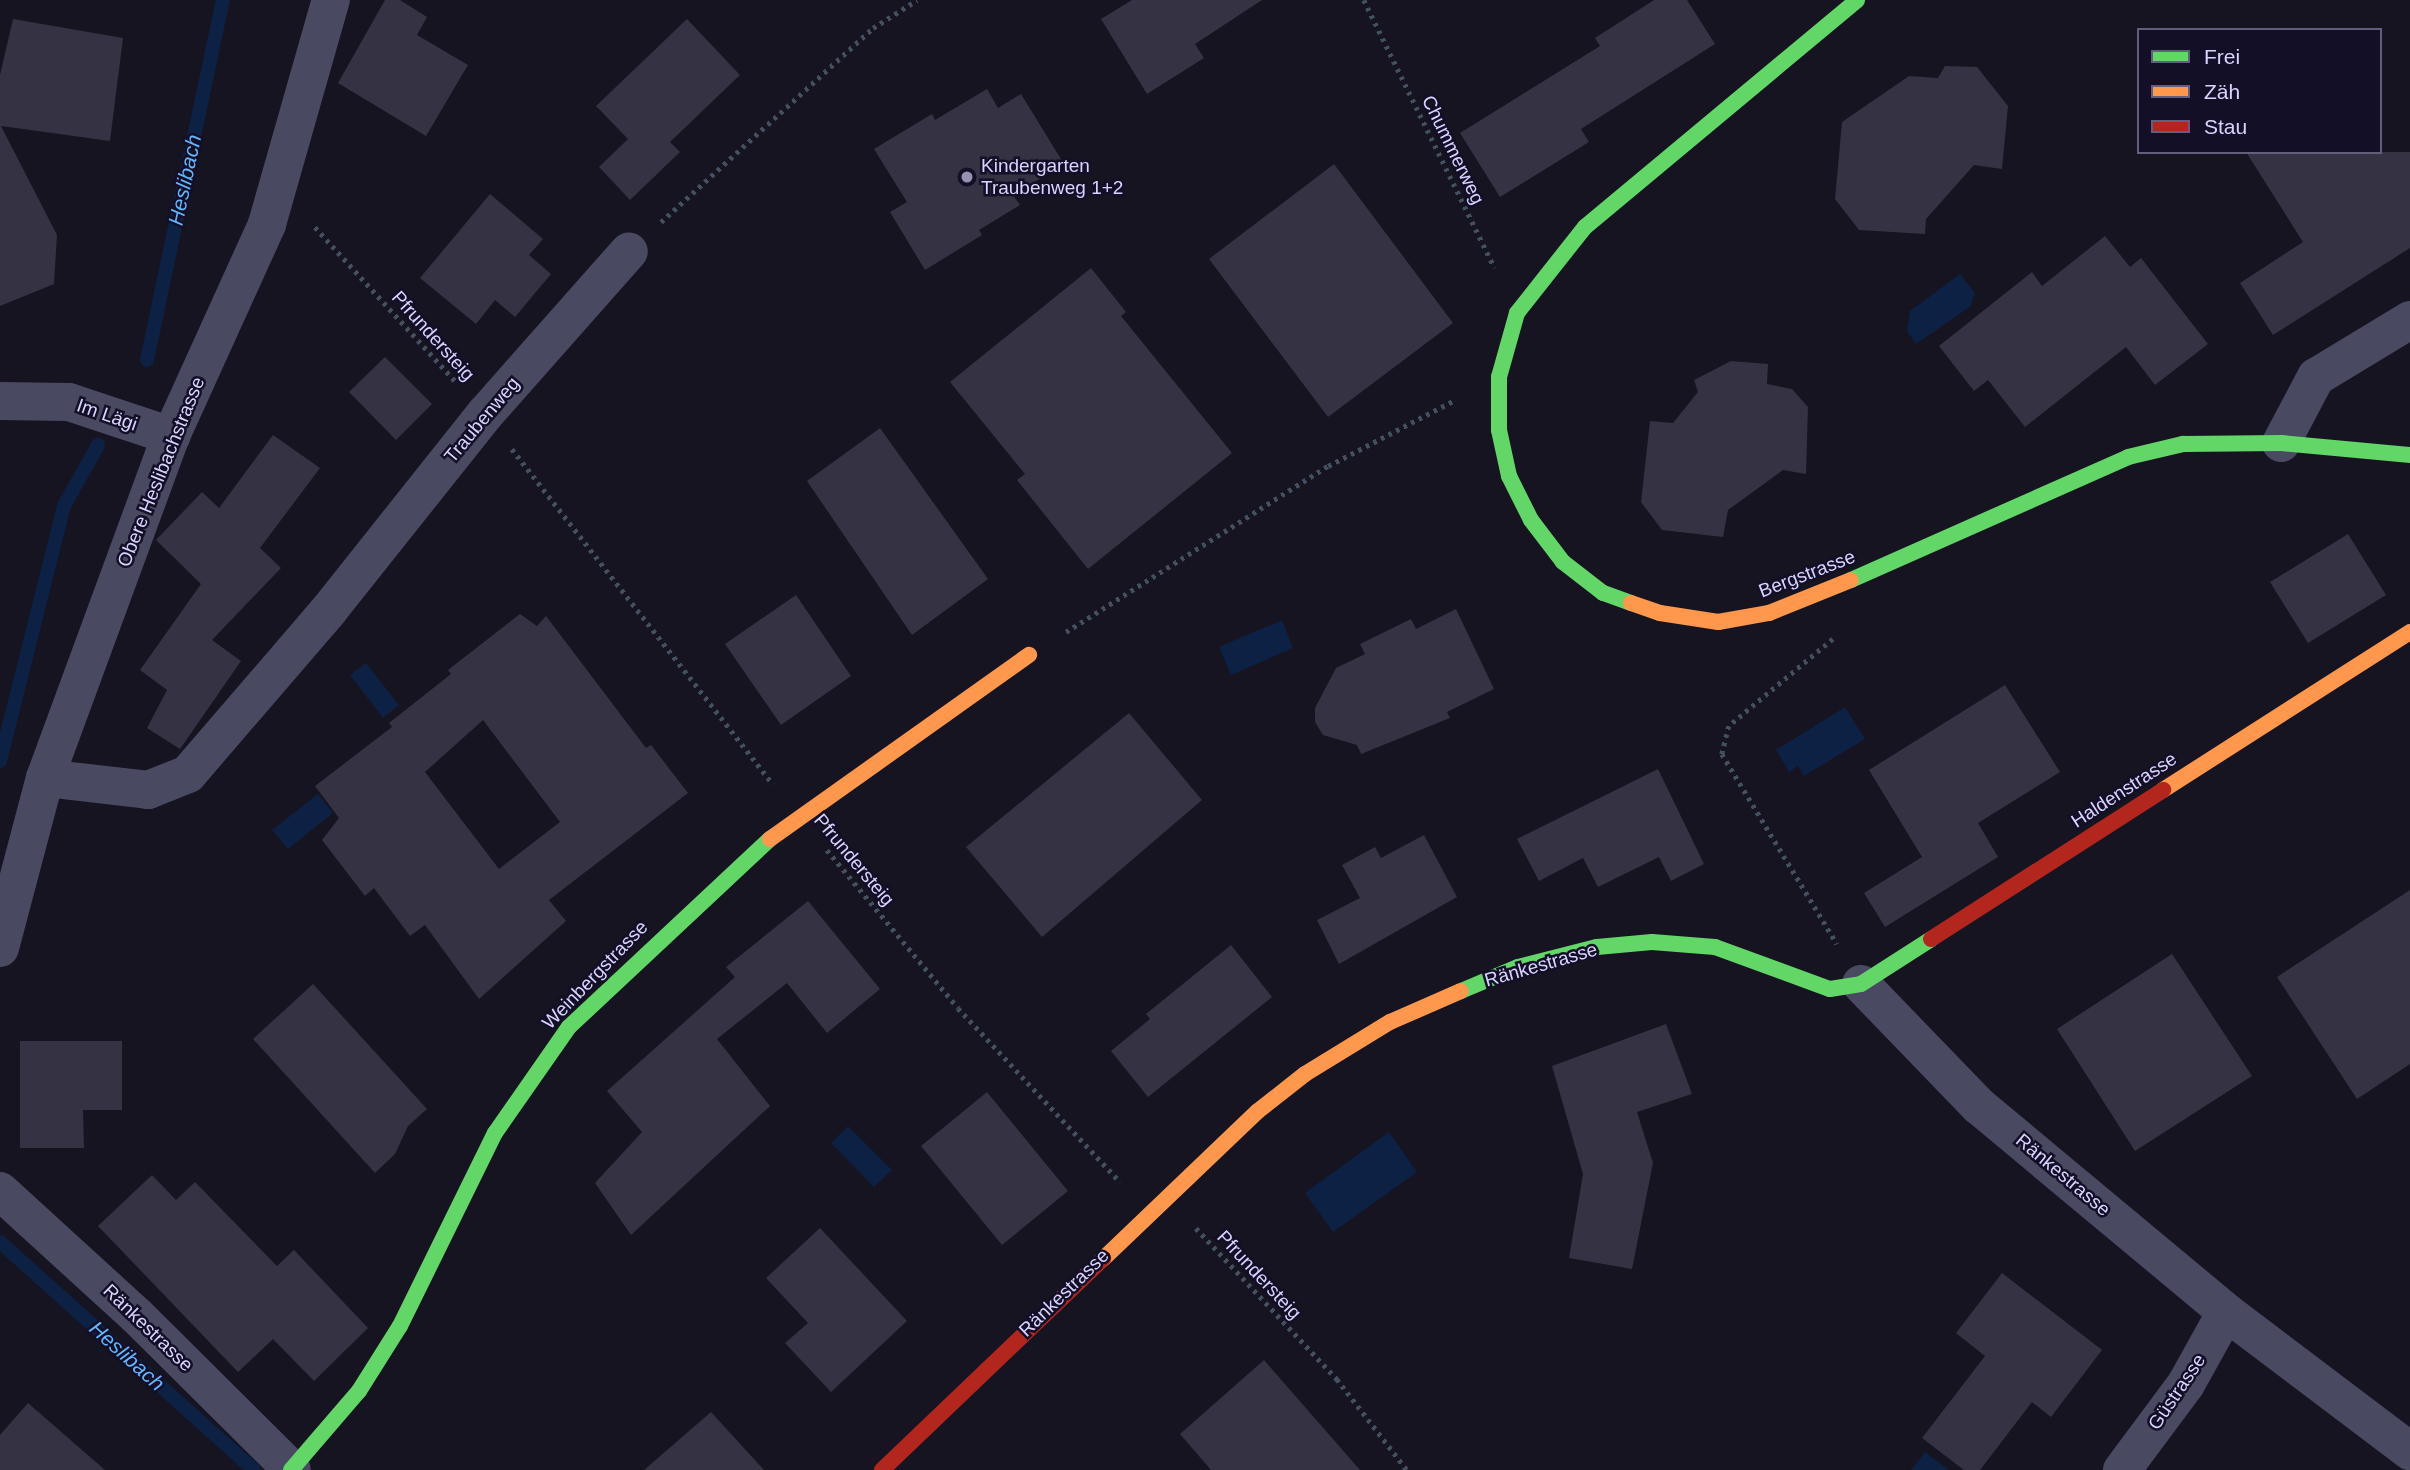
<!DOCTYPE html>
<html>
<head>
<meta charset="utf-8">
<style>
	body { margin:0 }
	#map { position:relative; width:2410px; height:1470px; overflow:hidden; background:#161421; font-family:Helvetica,sans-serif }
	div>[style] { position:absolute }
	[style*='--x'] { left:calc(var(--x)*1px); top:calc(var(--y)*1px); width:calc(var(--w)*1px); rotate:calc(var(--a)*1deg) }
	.water>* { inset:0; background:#0d2144 }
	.stream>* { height:14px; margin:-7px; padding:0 7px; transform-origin:7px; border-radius:7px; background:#0d2144 }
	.building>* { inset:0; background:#343243 }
	.path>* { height:4.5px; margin-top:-2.25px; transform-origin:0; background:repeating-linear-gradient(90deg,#44505f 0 3.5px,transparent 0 8.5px) }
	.street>* { height:38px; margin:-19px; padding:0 19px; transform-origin:19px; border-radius:19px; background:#4a4962 }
	.fast>* { height:16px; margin:-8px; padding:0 8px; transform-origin:8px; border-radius:8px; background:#63d668 }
	.slow>* { height:16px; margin:-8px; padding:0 8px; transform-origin:8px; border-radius:8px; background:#ff974d }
	.jam>* { height:16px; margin:-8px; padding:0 8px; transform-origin:8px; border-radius:8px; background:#b3261e }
	.dots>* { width:19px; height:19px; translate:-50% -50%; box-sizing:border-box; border:4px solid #130f26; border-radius:50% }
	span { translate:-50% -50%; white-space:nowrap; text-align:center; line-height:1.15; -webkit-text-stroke:5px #130f26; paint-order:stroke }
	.street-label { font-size:19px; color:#d9d4ff }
	.poi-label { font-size:19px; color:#d9d4ff }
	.left { translate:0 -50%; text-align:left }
	.water-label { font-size:21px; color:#62b6ff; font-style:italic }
	.legend { position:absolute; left:2137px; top:28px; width:245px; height:126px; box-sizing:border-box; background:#130f26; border:2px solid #625e7d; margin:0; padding:9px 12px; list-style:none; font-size:21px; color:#d9d4ff }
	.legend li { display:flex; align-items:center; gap:14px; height:35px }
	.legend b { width:35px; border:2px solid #625e7d }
</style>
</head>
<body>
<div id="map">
	<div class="water">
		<div style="clip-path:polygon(1960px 274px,1975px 293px,1971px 306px,1916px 344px,1907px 331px,1910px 311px)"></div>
		<div style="clip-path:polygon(1282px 620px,1293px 648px,1231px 675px,1219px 647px)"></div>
		<div style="clip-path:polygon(366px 663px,399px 705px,383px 718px,350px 675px)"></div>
		<div style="clip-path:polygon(1845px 707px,1865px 739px,1804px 776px,1798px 766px,1789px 772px,1776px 750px)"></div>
		<div style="clip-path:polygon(318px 794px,333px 813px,288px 849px,272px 830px)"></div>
		<div style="clip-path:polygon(848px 1126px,892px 1170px,874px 1187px,831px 1143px)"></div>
		<div style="clip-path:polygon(1389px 1132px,1417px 1172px,1333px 1232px,1305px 1193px)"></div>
		<div style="clip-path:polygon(1925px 1452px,1948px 1469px,1947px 1470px,1911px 1470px)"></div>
	</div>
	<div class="stream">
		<div style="--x:147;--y:360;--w:368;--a:-78.1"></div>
		<div style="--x:0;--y:761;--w:263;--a:-75.9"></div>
		<div style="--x:64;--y:506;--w:70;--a:-60.9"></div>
		<div style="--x:0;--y:1242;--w:341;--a:41.9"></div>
	</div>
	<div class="building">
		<div style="clip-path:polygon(385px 0,400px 0,427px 17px,417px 35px,468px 65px,426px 136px,338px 83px)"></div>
		<div style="clip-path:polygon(1132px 0,1262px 0,1195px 44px,1204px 58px,1147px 94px,1101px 19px)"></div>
		<div style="clip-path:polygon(1654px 0,1687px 0,1715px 44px,1581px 129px,1589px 142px,1500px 197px,1460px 133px,1600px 46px,1595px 38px)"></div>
		<div style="clip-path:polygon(13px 19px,123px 38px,110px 141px,1px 126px,57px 235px,54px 284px,0 306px,0 75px)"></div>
		<div style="clip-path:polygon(687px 19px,740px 75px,670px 142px,680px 152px,630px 200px,599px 167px,628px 139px,596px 106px)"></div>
		<div style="clip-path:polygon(1945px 66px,1977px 67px,2008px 106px,2002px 169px,1974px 165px,1926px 219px,1925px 234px,1859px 230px,1835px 199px,1842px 122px,1909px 76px,1938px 78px)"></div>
		<div style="clip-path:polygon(987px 89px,998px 108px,1021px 94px,1064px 164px,1013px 195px,1020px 205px,979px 230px,982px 235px,925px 270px,890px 212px,907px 202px,874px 149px,932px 114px,935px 120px)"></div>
		<div style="clip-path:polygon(2246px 152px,2410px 152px,2410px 248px,2273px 335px,2240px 283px,2303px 242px)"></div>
		<div style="clip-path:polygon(1334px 164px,1453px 323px,1328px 417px,1209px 259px)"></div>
		<div style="clip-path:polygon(490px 194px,543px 239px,529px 255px,551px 274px,515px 317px,495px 300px,476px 324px,420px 278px)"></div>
		<div style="clip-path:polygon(2105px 236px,2130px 267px,2141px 258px,2208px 344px,2155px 385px,2126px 347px,2025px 427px,1988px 380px,1974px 391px,1939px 346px,2032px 272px,2042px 286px)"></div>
		<div style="clip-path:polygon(1091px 268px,1126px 312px,1121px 316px,1232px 453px,1088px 569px,1017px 480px,1025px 474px,950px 382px)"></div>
		<div style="clip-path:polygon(385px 357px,432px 404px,396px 440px,349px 392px)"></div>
		<div style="clip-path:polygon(1731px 361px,1768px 364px,1767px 384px,1792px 389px,1808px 407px,1806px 474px,1783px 470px,1728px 510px,1723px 537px,1662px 530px,1641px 502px,1650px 421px,1673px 423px,1698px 392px,1694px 380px)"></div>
		<div style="clip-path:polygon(880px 428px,988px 579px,912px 635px,807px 481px)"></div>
		<div style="clip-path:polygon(273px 435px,320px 468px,260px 548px,281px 568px,212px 640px,241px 661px,180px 749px,147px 728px,167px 690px,140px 670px,201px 584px,156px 540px,202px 492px,219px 508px)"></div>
		<div style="clip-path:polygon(2348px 534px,2386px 595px,2308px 643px,2270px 582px)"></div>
		<div style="clip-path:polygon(796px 595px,851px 676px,781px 725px,725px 644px)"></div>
		<div style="clip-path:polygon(1456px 609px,1494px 689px,1447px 712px,1450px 718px,1361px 754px,1357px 745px,1323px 735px,1315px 722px,1315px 708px,1336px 668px,1365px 654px,1360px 644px,1411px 619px,1416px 629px)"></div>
		<div style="clip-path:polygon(evenodd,520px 614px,537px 626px,546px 616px,646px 748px,651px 745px,688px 793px,549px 900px,566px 921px,479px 999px,425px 925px,410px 936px,374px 888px,365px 896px,322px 840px,339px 818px,315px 786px,392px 727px,389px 723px,451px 674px,448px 670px,520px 614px,483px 720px,560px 822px,499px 869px,425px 772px,483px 720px)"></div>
		<div style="clip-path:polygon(2005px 685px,2060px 772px,1978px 823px,1998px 857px,1885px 927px,1864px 893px,1922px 857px,1869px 770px)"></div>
		<div style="clip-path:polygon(1129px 713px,1202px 800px,1042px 937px,966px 847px)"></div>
		<div style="clip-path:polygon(1658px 769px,1704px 864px,1671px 881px,1659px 857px,1598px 887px,1583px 858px,1539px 881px,1517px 839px)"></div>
		<div style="clip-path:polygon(1424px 835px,1457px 897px,1339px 964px,1317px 920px,1360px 898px,1342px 865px,1375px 847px,1381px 858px)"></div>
		<div style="clip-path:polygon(2410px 890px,2410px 1064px,2357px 1099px,2277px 977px)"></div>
		<div style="clip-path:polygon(808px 901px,880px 989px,827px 1033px,787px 983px,717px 1039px,770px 1106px,631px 1235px,595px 1183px,642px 1132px,607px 1091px,735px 977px,726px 967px)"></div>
		<div style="clip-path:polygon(1231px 945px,1272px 997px,1148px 1097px,1111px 1051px,1150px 1019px,1146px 1014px)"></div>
		<div style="clip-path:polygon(2172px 954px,2252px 1076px,2135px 1151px,2057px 1029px)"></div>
		<div style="clip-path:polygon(313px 984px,427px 1109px,408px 1126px,395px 1154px,375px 1173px,253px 1039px)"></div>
		<div style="clip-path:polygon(1666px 1024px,1692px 1094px,1637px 1112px,1653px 1163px,1632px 1269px,1569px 1258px,1583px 1174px,1552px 1066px)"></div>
		<div style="clip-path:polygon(20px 1041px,122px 1041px,122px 1110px,83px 1110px,84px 1148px,20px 1148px)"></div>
		<div style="clip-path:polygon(987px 1092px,1068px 1191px,1002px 1245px,921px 1146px)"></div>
		<div style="clip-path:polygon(152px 1175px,176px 1200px,195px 1182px,277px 1266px,294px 1250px,368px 1328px,314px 1381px,273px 1339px,238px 1372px,98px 1226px)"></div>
		<div style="clip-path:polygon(820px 1228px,907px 1321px,831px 1392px,785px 1343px,808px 1323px,766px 1278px)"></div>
		<div style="clip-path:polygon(2002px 1273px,2102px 1350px,2051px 1417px,2032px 1402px,1980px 1470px,1964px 1470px,1922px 1438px,1985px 1356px,1956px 1333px)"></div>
		<div style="clip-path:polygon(1264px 1360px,1360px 1470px,1211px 1470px,1180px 1434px)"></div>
		<div style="clip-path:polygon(28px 1403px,105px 1470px,0 1470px,0 1435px)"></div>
		<div style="clip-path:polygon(711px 1412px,764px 1470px,644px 1470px)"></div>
	</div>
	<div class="path">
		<div style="--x:1364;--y:0;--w:298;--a:64"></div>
		<div style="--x:661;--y:222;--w:287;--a:-42.5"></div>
		<div style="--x:873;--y:28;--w:52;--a:-32.5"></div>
		<div style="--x:315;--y:227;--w:211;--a:47.7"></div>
		<div style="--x:512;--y:449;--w:425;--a:52.1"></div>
		<div style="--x:1066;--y:632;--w:310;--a:-32.4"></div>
		<div style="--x:1328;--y:466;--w:143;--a:-27.5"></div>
		<div style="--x:1833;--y:639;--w:136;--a:140.1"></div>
		<div style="--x:1729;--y:726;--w:29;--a:104"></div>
		<div style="--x:1722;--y:754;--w:222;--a:58.8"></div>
		<div style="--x:827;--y:850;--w:205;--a:50.3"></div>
		<div style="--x:958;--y:1008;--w:238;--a:47"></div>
		<div style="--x:1196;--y:1228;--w:207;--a:47"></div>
		<div style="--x:1337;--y:1379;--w:115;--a:52.4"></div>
	</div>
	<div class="street">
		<div style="--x:0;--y:401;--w:69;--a:0.8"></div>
		<div style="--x:69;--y:402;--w:108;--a:18.4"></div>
		<div style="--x:2281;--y:443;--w:75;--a:-62.1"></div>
		<div style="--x:2316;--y:377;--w:110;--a:-31.2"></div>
		<div style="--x:45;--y:778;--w:104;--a:6.6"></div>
		<div style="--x:148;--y:790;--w:43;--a:-21.8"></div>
		<div style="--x:188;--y:774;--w:216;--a:-49.3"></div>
		<div style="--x:329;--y:610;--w:251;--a:-51.5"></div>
		<div style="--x:485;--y:414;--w:217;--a:-48.5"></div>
		<div style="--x:0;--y:948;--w:176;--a:-75.2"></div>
		<div style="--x:45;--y:778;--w:364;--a:-69.8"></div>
		<div style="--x:171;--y:436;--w:233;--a:-65.6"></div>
		<div style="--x:267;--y:224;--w:233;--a:-74.1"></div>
		<div style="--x:1861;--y:984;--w:170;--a:46"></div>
		<div style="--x:1979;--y:1106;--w:322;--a:39.8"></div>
		<div style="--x:2226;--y:1312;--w:231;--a:37.1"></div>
		<div style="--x:0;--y:1191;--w:185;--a:42.4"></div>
		<div style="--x:137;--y:1316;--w:218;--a:44.8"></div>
		<div style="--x:2122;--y:1470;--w:107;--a:-53.3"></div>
		<div style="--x:2186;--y:1384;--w:82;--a:-60.9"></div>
	</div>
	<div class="fast">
		<div style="--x:1851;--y:580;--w:303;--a:-23.9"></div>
		<div style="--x:2128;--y:457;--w:57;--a:-13.3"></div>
		<div style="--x:2183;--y:444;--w:98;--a:-0.6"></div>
		<div style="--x:2281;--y:443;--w:130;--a:5.3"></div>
		<div style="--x:1631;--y:603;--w:30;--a:-160"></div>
		<div style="--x:1603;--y:593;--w:51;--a:-142.2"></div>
		<div style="--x:1563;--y:562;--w:53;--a:-127.3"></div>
		<div style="--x:1531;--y:520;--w:49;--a:-116.6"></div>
		<div style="--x:1509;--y:476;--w:47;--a:-102.3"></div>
		<div style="--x:1499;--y:430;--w:53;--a:-90"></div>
		<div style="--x:1499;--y:377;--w:66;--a:-74.3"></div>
		<div style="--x:1517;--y:313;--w:110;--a:-51.7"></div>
		<div style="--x:1585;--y:227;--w:354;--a:-39.8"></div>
		<div style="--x:1461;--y:991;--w:62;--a:-22.8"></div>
		<div style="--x:1518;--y:967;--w:81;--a:-14.2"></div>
		<div style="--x:1597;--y:947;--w:55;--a:-5.2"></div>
		<div style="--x:1652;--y:942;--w:63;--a:4.5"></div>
		<div style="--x:1715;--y:947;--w:122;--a:20.1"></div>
		<div style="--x:1830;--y:989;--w:31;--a:-9"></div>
		<div style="--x:1861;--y:984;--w:83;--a:-32.7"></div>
		<div style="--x:291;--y:1470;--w:104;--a:-49.3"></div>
		<div style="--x:359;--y:1391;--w:77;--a:-57.8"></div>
		<div style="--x:400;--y:1326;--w:215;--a:-63.8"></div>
		<div style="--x:495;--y:1133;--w:129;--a:-55.1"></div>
		<div style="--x:569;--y:1027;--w:275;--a:-43.1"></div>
	</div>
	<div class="slow">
		<div style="--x:1631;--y:603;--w:31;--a:19"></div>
		<div style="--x:1660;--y:613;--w:59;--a:8.8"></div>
		<div style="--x:1718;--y:622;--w:52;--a:-10"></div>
		<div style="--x:1769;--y:613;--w:88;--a:-21.9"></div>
		<div style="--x:2163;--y:790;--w:293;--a:-32.6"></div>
		<div style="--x:770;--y:839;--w:318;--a:-35.4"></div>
		<div style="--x:1103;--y:1259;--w:214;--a:-43.7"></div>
		<div style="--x:1258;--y:1111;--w:60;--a:-38.2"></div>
		<div style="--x:1305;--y:1074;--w:100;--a:-31.5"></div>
		<div style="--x:1390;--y:1022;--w:77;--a:-23.6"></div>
	</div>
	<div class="jam">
		<div style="--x:1931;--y:939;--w:276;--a:-32.7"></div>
		<div style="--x:882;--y:1470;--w:306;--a:-43.7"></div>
	</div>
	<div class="dots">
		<div style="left:967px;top:177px;background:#9591b1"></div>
	</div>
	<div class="street-label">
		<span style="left:1453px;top:150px;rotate:64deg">Chummerweg</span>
		<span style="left:433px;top:336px;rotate:48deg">Pfrundersteig</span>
		<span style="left:107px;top:415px;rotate:19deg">Im Lägi</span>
		<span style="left:482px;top:420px;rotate:-50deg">Traubenweg</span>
		<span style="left:161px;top:472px;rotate:-68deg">Obere Heslibachstrasse</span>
		<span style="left:1807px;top:574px;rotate:-21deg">Bergstrasse</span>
		<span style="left:2124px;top:790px;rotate:-33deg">Haldenstrasse</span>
		<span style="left:854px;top:860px;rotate:50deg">Pfrundersteig</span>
		<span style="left:1541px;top:965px;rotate:-16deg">Ränkestrasse</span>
		<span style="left:595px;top:975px;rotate:-46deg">Weinbergstrasse</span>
		<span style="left:2063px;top:1175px;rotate:40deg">Ränkestrasse</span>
		<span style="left:1259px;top:1275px;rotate:47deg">Pfrundersteig</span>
		<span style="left:1064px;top:1293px;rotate:-44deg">Ränkestrasse</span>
		<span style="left:148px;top:1328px;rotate:44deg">Ränkestrasse</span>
		<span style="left:2177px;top:1392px;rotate:-56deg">Güstrasse</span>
	</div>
	<div class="poi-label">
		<span class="left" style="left:981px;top:177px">Kindergarten<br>Traubenweg 1+2</span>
	</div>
	<div class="water-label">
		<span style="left:185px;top:180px;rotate:-78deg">Heslibach</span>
		<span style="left:127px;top:1356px;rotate:42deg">Heslibach</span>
	</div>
	<ul class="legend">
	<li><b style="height:9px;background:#63d668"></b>Frei</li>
	<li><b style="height:9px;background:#ff974d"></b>Zäh</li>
	<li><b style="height:9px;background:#b3261e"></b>Stau</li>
	</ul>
</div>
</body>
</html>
